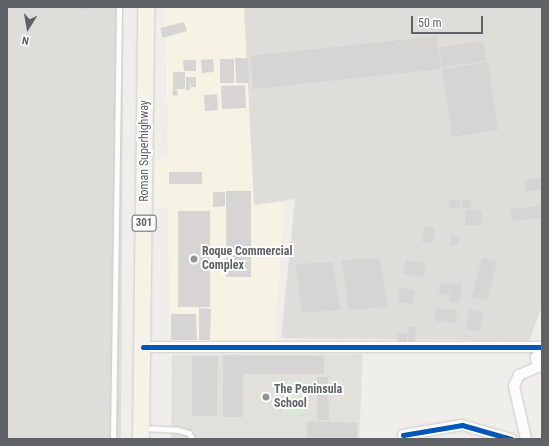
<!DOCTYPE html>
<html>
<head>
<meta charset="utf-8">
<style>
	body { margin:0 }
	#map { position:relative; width:549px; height:446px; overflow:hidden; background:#efeeea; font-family:"Roboto Condensed",sans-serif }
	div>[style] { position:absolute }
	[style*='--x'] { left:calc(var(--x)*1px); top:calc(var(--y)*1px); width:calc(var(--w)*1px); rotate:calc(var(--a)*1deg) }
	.commercial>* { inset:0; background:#f7f3e4 }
	.industrial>* { inset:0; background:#dfddda }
	.education>* { inset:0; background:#e2e0da }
	.green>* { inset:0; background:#d8ebd6 }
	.building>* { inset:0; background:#d6d5d3 }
	.roads { filter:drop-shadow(0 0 1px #cbcccc) drop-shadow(0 0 1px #cbcccc) }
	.lane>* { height:5px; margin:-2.5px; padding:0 2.5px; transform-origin:2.5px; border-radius:2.5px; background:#fdfcfc }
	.street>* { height:10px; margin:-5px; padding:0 5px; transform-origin:5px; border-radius:5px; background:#fdfcfc }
	.primary>* { height:16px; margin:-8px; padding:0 8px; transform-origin:8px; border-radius:8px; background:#f4f2e9 }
	.cycleway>* { height:5px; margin:-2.5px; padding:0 2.5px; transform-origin:2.5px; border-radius:2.5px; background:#0057b8 }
	.dots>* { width:11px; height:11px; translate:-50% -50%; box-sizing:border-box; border:2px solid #fff; border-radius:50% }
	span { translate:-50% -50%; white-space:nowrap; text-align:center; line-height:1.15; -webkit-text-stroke:4px #fff; paint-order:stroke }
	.shield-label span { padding:1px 3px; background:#fff; border:1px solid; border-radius:3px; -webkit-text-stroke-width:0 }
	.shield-label { font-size:11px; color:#5f6368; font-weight:700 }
	.street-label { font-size:12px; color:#5f6368 }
	.poi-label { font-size:12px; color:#5f6368; font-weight:700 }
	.left { translate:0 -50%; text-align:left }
	.frame { position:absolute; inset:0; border:8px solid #5f6368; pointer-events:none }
	.north { position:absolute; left:8px; top:8px; width:40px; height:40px; -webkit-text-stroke:3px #fff; paint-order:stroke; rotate:191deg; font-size:11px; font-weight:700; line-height:16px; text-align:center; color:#5f6368 }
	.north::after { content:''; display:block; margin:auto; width:14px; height:18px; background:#5f6368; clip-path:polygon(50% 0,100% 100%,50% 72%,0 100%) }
	.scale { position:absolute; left:411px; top:16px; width:72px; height:18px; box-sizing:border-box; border:2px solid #5f6368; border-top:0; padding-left:5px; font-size:12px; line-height:14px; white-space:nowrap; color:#5f6368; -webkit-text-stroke:3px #fff; paint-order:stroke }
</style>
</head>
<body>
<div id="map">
	<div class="commercial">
		<div style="clip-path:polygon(165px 7px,244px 7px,254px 205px,285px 203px,274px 341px,171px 341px,168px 208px,156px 208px,155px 159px,168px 158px)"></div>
	</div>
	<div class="industrial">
		<div style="clip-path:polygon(7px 7px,123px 7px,121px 439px,7px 439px)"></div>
		<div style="clip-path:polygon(244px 7px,542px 7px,542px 307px,529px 341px,281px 338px,295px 199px,254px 205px)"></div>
	</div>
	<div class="education">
		<div style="clip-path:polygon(363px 354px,359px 439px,171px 439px,172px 355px)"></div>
	</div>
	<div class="green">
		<div style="clip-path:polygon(286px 381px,307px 381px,305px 414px,284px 414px)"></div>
	</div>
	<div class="building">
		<div style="clip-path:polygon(74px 7px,89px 7px,88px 11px)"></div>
		<div style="clip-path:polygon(184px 22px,187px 31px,163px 38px,160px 28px)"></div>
		<div style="clip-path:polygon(437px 36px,441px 69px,253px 89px,250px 56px)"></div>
		<div style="clip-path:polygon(483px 41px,486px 61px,442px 67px,439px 47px)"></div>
		<div style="clip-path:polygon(235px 58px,248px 58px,249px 83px,236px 83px)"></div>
		<div style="clip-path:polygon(213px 59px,214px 72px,202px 73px,201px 60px)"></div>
		<div style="clip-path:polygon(220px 59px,234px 59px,234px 83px,220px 83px)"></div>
		<div style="clip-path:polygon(183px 60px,196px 60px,196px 71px,184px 71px)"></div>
		<div style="clip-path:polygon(488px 62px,498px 130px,452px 137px,442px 69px)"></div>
		<div style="clip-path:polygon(173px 72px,185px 72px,185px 89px,173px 89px)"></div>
		<div style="clip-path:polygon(186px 77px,191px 77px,190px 90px,186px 90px)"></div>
		<div style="clip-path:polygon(191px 77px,196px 77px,196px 87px,191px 87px)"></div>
		<div style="clip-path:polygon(245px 85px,246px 108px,222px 109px,221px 86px)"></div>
		<div style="clip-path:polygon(173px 89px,178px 90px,177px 96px,172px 95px)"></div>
		<div style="clip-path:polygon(217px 94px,218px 110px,205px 111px,204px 95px)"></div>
		<div style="clip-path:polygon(169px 172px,202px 172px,202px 184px,169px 184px)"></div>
		<div style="clip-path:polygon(542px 177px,542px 189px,526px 192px,525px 180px)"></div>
		<div style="clip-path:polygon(226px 191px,251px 191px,251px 277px,226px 277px)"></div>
		<div style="clip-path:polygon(213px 192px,225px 192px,225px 206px,213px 207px)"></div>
		<div style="clip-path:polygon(459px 199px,460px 208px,450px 208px,449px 200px)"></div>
		<div style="clip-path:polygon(470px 199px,471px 208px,462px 208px,461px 200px)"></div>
		<div style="clip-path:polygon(540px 206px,541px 218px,512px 221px,511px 209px)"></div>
		<div style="clip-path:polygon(465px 210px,482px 210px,482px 225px,465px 225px)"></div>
		<div style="clip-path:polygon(178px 211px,210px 211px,210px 307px,178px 307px)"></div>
		<div style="clip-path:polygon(424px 226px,435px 227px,433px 243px,422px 242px)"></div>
		<div style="clip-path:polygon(451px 236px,459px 237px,458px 246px,450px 245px)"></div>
		<div style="clip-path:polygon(380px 258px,387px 307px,348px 310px,342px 260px)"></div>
		<div style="clip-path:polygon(482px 258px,497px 262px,487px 301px,472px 297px)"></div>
		<div style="clip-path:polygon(406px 260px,426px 263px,424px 277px,403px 274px)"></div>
		<div style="clip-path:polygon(333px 262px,340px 310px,302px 313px,296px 264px)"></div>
		<div style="clip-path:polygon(440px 283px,450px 284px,448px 296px,439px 294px)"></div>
		<div style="clip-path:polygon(450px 283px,462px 284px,460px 303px,449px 302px)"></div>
		<div style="clip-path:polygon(400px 288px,415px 290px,413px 304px,398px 302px)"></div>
		<div style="clip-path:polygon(199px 308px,211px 309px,210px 340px,199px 340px)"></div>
		<div style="clip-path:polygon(436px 308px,457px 310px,456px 323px,435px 321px)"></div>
		<div style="clip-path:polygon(470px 309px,484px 312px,479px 332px,465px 328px)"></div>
		<div style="clip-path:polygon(171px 314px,196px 314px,197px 340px,171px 340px)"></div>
		<div style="clip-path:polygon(409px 327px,416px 327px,415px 342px,408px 342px)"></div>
		<div style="clip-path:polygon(397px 333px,407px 333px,407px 342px,397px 342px)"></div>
		<div style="clip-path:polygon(223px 355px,324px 356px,324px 374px,243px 374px,243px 417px,223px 417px)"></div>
		<div style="clip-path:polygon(192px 356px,218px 356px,217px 416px,192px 416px)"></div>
		<div style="clip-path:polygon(317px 377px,328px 377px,329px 420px,317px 420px)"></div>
		<div style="clip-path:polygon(307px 421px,357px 423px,357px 439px,306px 439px)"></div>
	</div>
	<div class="roads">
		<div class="lane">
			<div style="--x:143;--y:428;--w:35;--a:3"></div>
			<div style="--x:178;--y:430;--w:11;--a:15"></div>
			<div style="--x:189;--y:433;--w:7;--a:63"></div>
			<div style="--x:113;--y:439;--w:432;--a:-89.2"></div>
		</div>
		<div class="street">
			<div style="--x:143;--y:347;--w:399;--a:0"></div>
			<div style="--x:537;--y:367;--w:10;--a:-96"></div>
			<div style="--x:536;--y:357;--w:8;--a:-40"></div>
			<div style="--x:403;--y:435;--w:60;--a:-9.6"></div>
			<div style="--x:462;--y:425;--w:51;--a:15.9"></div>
			<div style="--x:526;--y:439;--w:54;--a:-102.8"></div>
			<div style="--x:514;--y:386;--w:12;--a:-66"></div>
			<div style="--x:519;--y:375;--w:25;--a:-23"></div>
		</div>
		<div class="primary">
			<div style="--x:141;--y:439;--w:432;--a:-89.3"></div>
		</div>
	</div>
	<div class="cycleway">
		<div style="--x:143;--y:347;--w:399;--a:0"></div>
		<div style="--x:403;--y:435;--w:60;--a:-9.6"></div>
		<div style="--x:462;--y:425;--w:51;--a:15.9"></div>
	</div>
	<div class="dots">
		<div style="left:194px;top:259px;background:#919496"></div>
		<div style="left:266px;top:397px;background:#919496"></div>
	</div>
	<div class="shield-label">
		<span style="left:144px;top:223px">301</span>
	</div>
	<div class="street-label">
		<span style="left:145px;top:151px;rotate:-90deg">Roman Superhighway</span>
	</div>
	<div class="poi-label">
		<span class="left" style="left:202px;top:259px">Roque Commercial<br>Complex</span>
		<span class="left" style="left:274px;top:397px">The Peninsula<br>School</span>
	</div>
	<div class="frame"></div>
	<div class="north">N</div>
	<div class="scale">50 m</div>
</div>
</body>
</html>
